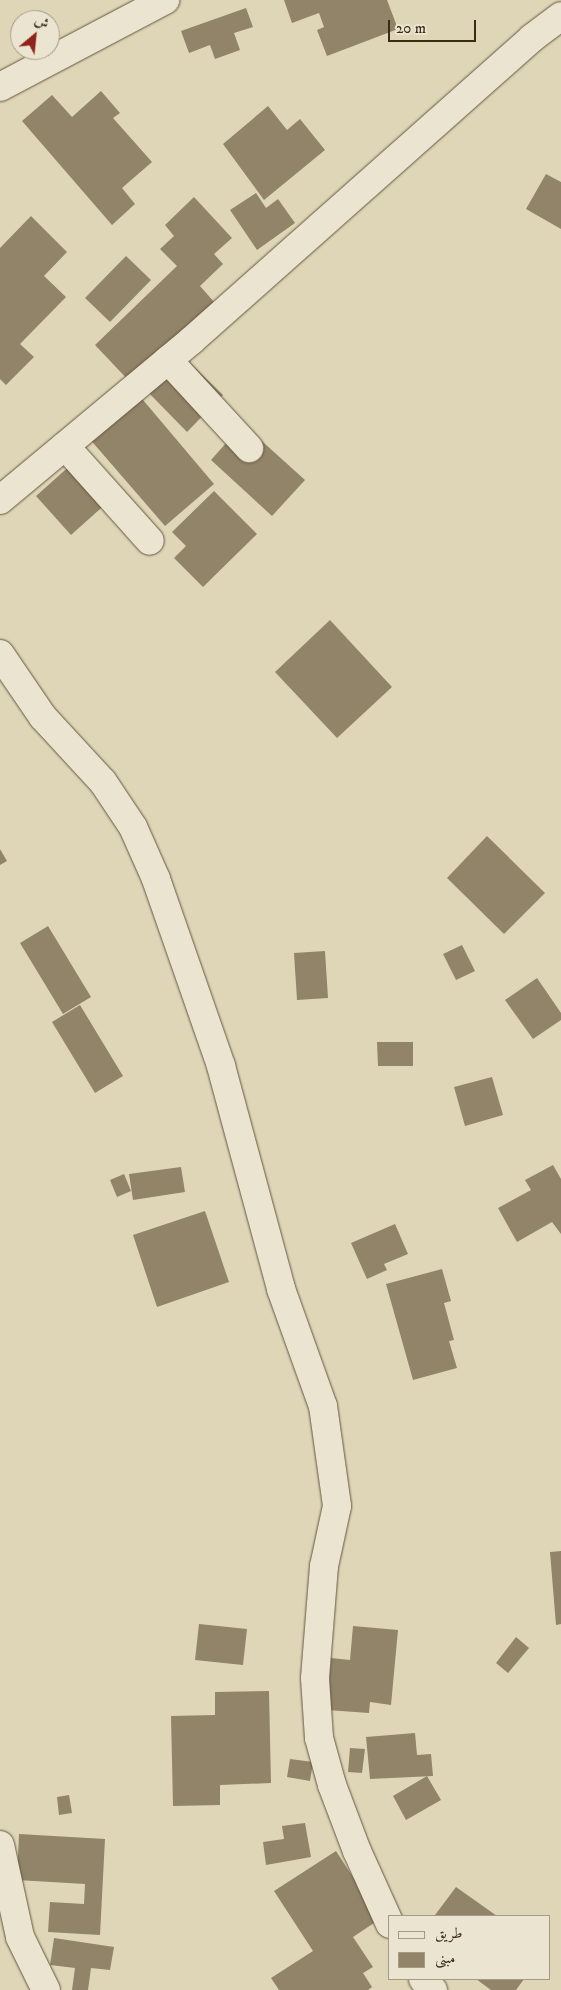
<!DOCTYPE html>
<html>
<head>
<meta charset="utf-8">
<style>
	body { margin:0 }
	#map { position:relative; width:561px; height:1990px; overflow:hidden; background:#dfd6b8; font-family:"IM FELL DW Pica",Amiri,serif }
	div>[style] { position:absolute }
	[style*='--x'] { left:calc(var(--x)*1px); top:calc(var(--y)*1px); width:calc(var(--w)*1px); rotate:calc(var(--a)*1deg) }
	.building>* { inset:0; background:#918469 }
	.roads { filter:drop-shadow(0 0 1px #65563d) drop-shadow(0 0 1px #65563d) }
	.minor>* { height:28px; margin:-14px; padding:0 14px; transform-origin:14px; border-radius:14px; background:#eae4d1 }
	span { translate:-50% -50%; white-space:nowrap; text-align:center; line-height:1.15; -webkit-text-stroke:5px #eae4d1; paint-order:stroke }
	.legend { position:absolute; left:388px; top:1915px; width:162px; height:65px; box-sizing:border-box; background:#eae4d1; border:1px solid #a49a85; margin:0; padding:6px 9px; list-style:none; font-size:15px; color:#3c2b14 }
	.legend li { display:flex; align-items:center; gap:10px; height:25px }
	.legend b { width:25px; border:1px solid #a49a85 }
	.north { position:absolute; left:10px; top:10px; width:50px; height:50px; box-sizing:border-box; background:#eae4d1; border:1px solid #a49a85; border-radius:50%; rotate:28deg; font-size:14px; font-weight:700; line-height:20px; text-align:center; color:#3c2b14 }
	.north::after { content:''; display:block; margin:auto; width:18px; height:22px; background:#8f2418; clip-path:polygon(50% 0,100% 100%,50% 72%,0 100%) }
	.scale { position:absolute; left:388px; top:20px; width:88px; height:22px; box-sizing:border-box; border:2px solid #3c2b14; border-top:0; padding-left:6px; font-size:15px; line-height:18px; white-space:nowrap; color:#3c2b14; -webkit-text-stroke:4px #eae4d1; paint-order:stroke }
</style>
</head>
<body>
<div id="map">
	<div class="building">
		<div style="clip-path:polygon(284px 0,387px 0,398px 29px,327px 56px,317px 30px,324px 27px,319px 13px,292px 23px)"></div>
		<div style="clip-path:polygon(246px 8px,253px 27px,234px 33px,240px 50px,215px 59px,210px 45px,189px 53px,181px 31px)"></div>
		<div style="clip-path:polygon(101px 91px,120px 113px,113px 118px,152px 162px,122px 188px,135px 204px,112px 225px,22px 121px,52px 95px,72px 117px)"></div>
		<div style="clip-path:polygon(268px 106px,287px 130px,300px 119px,325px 150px,264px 200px,223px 144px)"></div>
		<div style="clip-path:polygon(546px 174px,561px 182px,561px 229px,526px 209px)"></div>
		<div style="clip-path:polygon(256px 193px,266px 208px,278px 199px,295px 223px,257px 250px,230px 210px)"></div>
		<div style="clip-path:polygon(194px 197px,232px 238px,214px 254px,223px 264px,200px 286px,215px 303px,131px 383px,95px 345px,177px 266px,160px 249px,174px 236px,165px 225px)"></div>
		<div style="clip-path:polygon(31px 216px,67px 252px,44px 276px,66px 297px,20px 344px,34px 357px,6px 385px,0 379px,0 248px)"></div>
		<div style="clip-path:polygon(126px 256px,151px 280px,110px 322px,85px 298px)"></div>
		<div style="clip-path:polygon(181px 354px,223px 395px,187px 432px,146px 390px)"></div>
		<div style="clip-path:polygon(138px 394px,214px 484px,165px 526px,88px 437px)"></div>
		<div style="clip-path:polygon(243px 424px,305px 480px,272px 516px,211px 460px)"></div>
		<div style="clip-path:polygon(74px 462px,109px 501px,71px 535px,36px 496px)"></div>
		<div style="clip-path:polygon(214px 491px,257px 534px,203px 587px,174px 558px,186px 546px,172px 532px)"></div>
		<div style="clip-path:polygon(330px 620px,392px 687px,337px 738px,275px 672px)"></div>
		<div style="clip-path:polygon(487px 836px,545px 893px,504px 934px,447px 878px)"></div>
		<div style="clip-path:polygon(0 849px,7px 861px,0 865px)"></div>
		<div style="clip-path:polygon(48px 926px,91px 997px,63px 1014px,20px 943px)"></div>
		<div style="clip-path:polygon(462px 945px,475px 971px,456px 980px,443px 954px)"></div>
		<div style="clip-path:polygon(325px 951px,328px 998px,297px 1000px,294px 953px)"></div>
		<div style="clip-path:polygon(537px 978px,561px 1013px,561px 1020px,533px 1039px,505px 1000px)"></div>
		<div style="clip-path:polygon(80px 1005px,123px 1076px,95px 1093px,52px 1022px)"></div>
		<div style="clip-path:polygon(377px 1042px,413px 1042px,413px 1066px,378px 1066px)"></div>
		<div style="clip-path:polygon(492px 1077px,503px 1115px,465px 1126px,454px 1087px)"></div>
		<div style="clip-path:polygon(553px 1165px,561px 1179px,561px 1234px,552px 1222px,517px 1242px,498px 1208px,531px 1190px,525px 1180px)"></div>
		<div style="clip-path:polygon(181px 1167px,185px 1192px,133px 1200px,129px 1174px)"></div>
		<div style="clip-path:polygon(124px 1174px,131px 1191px,117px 1197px,110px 1180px)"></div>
		<div style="clip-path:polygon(205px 1211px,229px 1282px,157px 1307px,133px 1235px)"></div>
		<div style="clip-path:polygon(395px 1224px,408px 1254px,384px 1264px,387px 1270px,367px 1279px,351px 1243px)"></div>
		<div style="clip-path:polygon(442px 1269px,451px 1301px,444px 1303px,454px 1340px,449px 1341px,457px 1368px,413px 1380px,386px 1284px)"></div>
		<div style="clip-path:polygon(561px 1551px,561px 1624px,556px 1625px,550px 1552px)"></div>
		<div style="clip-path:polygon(199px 1624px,247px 1629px,243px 1665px,195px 1660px)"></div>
		<div style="clip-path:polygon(353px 1626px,398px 1630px,391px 1705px,370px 1702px,369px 1713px,327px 1710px,331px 1658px,350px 1660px)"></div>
		<div style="clip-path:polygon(516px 1637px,529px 1648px,508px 1673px,496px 1663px)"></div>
		<div style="clip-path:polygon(269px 1691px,271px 1783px,220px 1785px,220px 1805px,173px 1806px,171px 1716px,215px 1715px,215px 1692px)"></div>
		<div style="clip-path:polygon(415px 1733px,417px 1755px,431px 1754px,433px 1776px,370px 1779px,366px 1737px)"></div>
		<div style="clip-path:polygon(350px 1748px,365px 1749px,362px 1773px,348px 1772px)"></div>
		<div style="clip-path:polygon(290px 1759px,313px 1762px,310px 1781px,287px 1777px)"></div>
		<div style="clip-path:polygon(427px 1776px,441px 1800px,406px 1820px,393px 1796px)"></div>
		<div style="clip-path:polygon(69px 1795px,72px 1813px,59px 1815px,57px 1797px)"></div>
		<div style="clip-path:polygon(305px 1823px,311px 1857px,266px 1865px,263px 1842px,284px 1839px,282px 1826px)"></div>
		<div style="clip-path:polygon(19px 1834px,105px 1839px,100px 1935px,48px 1932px,50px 1902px,84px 1904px,85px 1884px,17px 1880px)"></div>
		<div style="clip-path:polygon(336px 1851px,380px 1919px,353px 1937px,373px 1967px,363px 1973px,372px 1987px,368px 1990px,279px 1990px,271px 1978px,313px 1951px,274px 1891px)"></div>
		<div style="clip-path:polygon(456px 1887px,497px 1916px,435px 1915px)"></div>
		<div style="clip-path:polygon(54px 1938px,114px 1947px,110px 1970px,91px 1968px,88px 1990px,72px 1990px,75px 1968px,50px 1965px)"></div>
		<div style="clip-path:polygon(476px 1979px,524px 1979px,516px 1990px,491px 1990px)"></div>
	</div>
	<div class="roads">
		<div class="minor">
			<div style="--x:0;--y:87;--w:187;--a:-27.8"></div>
			<div style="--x:168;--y:360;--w:120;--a:47.4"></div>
			<div style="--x:65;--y:446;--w:127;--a:48.2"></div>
			<div style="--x:0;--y:500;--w:250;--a:-39.8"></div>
			<div style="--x:192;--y:340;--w:455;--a:-41.6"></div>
			<div style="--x:532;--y:38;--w:36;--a:-37"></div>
			<div style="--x:0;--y:654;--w:76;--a:55.7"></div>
			<div style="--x:43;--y:717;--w:88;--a:47.3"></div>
			<div style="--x:103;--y:782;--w:54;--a:56.3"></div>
			<div style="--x:133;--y:827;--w:57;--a:66.1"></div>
			<div style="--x:156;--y:879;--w:198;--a:70.8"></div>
			<div style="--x:221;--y:1066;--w:231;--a:74.9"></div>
			<div style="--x:281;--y:1289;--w:124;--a:70.3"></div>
			<div style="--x:323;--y:1406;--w:101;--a:82"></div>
			<div style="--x:337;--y:1506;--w:61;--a:102.2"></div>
			<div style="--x:324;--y:1566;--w:112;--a:94.6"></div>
			<div style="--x:315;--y:1678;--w:60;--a:86.2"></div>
			<div style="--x:319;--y:1738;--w:49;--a:74.5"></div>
			<div style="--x:332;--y:1785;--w:71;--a:69.3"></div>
			<div style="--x:357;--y:1851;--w:80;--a:65.7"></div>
			<div style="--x:0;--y:1845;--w:94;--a:77.7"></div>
			<div style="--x:20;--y:1937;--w:59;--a:63.9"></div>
			<div style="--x:423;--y:1979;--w:15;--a:48"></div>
		</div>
	</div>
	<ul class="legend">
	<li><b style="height:6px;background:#eae4d1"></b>طريق</li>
	<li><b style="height:14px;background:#918469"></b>مبنى</li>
	</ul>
	<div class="north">ش</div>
	<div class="scale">20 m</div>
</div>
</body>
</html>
